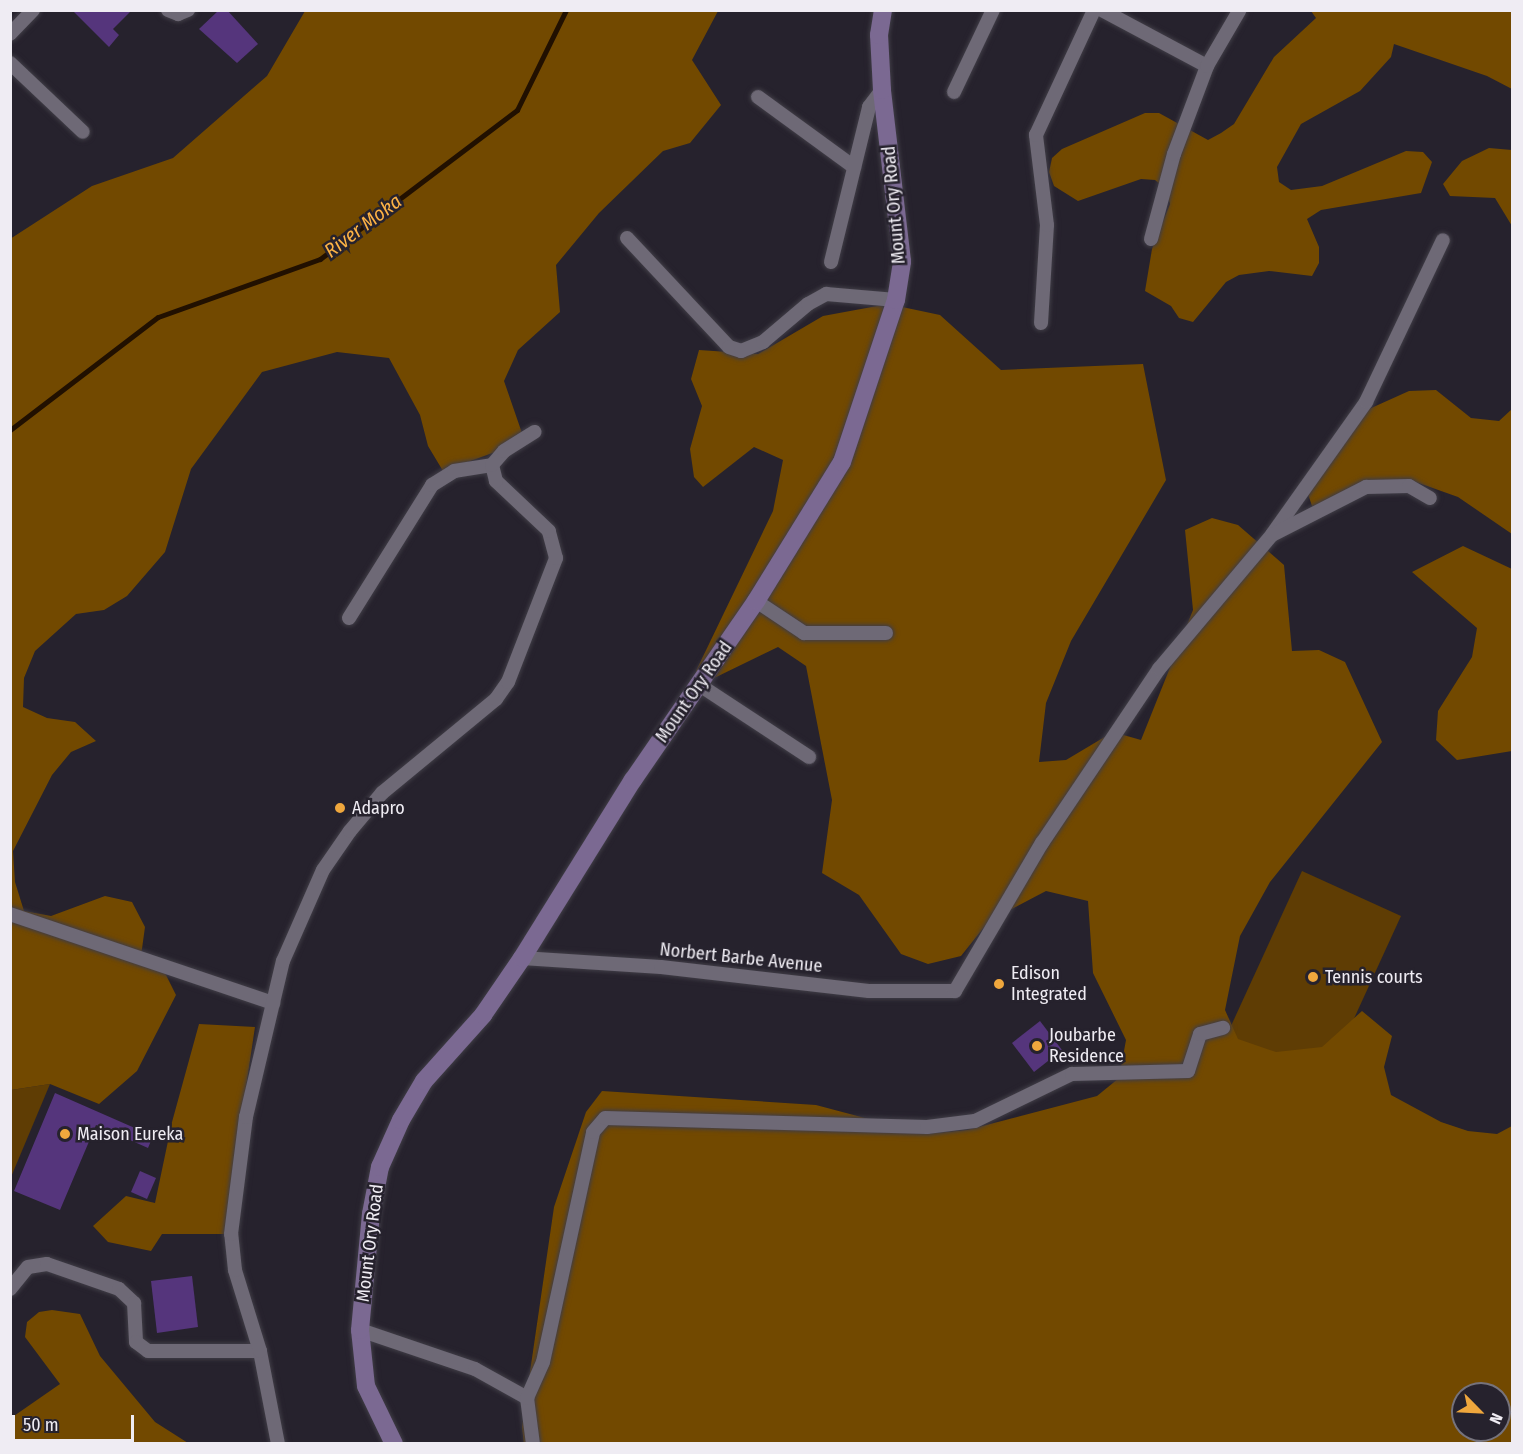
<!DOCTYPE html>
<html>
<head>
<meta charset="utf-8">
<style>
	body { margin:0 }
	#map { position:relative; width:1523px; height:1454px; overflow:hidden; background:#26222d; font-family:"Fira Sans Condensed",sans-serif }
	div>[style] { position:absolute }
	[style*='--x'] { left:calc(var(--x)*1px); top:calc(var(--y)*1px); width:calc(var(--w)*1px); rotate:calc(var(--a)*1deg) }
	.green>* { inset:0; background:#5f3d04 }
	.forest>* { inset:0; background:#724900 }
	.stream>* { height:5px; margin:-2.5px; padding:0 2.5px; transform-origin:2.5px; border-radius:2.5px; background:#211000 }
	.building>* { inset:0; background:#55357c }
	.roads { filter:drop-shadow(0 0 2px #403d46) drop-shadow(0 0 2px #403d46) }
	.minor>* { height:14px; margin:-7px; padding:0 7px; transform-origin:7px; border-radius:7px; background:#6e6976 }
	.secondary>* { height:18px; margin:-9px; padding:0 9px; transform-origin:9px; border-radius:9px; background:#7b6992 }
	.dots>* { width:16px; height:16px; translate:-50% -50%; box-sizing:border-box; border:3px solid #26222d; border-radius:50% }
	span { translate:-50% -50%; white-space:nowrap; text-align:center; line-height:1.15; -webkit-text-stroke:5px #26222d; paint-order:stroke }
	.street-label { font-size:18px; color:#efecf3 }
	.poi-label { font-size:18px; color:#efecf3 }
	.left { translate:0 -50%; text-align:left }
	.water-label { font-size:20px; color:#fcb245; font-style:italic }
	.frame { position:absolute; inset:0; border:12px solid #efecf3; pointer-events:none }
	.north { position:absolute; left:1451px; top:1382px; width:60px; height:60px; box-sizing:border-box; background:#26222d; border:2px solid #76737c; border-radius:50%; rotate:114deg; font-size:16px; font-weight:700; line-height:24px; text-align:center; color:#efecf3 }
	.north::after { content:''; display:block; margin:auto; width:21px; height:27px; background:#efa73d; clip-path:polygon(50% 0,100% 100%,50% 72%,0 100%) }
	.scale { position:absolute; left:12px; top:1415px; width:122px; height:27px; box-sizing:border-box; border:3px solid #efecf3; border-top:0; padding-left:8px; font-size:18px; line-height:21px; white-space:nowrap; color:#efecf3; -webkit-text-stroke:4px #26222d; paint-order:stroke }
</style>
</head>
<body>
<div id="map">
	<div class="green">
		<div style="clip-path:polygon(1302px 871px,1401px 916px,1324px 1084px,1225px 1039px)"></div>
		<div style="clip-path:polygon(50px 1084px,11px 1177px,11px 1090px)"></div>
	</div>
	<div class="forest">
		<div style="clip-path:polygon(305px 11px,718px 11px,692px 60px,721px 105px,690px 143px,663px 151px,599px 213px,556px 265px,560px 312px,518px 350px,504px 381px,523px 436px,498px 451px,443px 471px,428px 446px,420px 415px,389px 358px,337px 352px,262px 372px,191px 469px,165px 552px,127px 596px,104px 610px,76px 614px,35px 651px,24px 678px,23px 707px,47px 718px,75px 722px,96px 741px,71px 752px,52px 775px,13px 851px,15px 882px,24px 911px,51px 916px,105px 896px,132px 902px,145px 927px,141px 956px,163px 969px,176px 995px,137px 1071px,99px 1104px,50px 1084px,11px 1090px,10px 239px,92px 186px,173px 158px,267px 76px)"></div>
		<div style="clip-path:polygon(1311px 11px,1512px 11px,1512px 89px,1487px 76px,1394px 44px,1391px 57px,1360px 91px,1301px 124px,1277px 167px,1279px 182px,1291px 190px,1322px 186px,1406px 151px,1423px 152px,1432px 162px,1421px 193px,1321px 210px,1307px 219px,1319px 247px,1319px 263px,1312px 276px,1269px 271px,1239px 275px,1226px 282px,1193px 322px,1179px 318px,1171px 306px,1145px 291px,1152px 249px,1170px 204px,1167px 190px,1155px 180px,1141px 179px,1078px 201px,1054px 186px,1049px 172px,1052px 158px,1062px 149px,1145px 113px,1159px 113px,1208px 140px,1221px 133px,1234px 124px,1274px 57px,1316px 18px)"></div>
		<div style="clip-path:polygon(1489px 148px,1512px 150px,1512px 226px,1495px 198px,1450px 196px,1443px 184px,1462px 161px)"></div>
		<div style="clip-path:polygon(evenodd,888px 304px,940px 315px,1001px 370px,1143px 364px,1166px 480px,1071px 641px,1046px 703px,1039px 762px,1066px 760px,1113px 732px,1141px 740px,1193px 610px,1185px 530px,1212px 518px,1238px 525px,1284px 565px,1292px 651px,1319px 650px,1345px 662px,1382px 742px,1270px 882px,1240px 936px,1225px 1010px,1238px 1039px,1276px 1052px,1322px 1047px,1362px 1011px,1392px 1036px,1384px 1067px,1391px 1095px,1441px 1122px,1468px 1131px,1497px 1134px,1512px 1126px,1512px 1443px,524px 1444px,522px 1427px,554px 1207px,586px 1112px,602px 1091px,816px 1105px,925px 1134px,967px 1130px,1097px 1096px,1119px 1078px,1126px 1040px,1093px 973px,1088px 901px,1046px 891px,989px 921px,961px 956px,928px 964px,901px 954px,859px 895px,822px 873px,832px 800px,806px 666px,778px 647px,706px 682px,696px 671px,773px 511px,783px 460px,754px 447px,703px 487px,694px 477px,690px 449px,702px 406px,691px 379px,699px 350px,758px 354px,823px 316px,888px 304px,1463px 1394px,1499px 1394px,1499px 1430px,1463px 1430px,1463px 1394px)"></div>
		<div style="clip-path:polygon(1436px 390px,1471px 418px,1499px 421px,1512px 409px,1512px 534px,1458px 497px,1413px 481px,1312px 506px,1307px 491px,1369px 409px,1409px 391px)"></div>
		<div style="clip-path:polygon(1463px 546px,1512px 569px,1512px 751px,1457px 760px,1436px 740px,1438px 711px,1472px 657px,1477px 628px,1412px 572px)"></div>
		<div style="clip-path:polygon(199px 1024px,255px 1027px,224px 1234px,162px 1234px,151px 1251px,108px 1242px,93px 1226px,126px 1196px,155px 1203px,172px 1122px)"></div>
		<div style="clip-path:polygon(52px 1310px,80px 1314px,100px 1356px,155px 1422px,188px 1443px,11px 1443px,11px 1418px,60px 1384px,25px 1337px,27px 1322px,39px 1312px)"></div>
	</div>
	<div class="stream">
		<div style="--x:10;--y:430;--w:186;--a:-37.4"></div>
		<div style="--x:158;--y:317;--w:172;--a:-19.7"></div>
		<div style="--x:320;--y:259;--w:247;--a:-37.1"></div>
		<div style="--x:517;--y:110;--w:111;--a:-63.9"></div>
	</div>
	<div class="building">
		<div style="clip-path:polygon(72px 10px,132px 10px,113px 29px,119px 35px,109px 47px)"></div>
		<div style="clip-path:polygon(219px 10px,227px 10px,258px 44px,237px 63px,199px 29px)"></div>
		<div style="clip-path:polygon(1040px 1021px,1062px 1050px,1034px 1072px,1012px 1043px)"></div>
		<div style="clip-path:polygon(55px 1093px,153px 1136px,148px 1148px,96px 1125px,60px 1210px,14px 1191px)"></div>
		<div style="clip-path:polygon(140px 1171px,156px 1178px,147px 1199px,131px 1192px)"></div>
		<div style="clip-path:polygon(192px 1276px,198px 1327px,157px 1333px,151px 1281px)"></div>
	</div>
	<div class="roads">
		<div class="minor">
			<div style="--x:168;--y:10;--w:11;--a:22"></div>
			<div style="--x:178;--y:14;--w:11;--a:-22"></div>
			<div style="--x:1102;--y:10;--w:119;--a:28.1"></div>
			<div style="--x:10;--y:34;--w:33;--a:-46"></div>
			<div style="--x:10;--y:63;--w:100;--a:43.4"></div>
			<div style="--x:954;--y:92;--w:91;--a:-64.6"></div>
			<div style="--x:758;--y:97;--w:119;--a:36.1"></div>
			<div style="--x:627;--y:238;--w:149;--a:46.9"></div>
			<div style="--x:729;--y:347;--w:13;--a:18"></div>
			<div style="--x:741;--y:351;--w:24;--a:-22"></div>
			<div style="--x:763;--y:342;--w:59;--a:-40.2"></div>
			<div style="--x:808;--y:304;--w:21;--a:-29"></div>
			<div style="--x:826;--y:294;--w:70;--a:4.9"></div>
			<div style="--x:1151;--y:239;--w:88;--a:-74.9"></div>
			<div style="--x:1174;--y:154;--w:94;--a:-69.4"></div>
			<div style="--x:1207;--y:66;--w:64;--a:-59.8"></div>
			<div style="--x:831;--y:262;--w:160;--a:-76.2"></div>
			<div style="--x:869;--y:107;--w:21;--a:-53"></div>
			<div style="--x:1041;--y:323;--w:98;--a:-86.5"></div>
			<div style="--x:1047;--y:225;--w:91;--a:-97"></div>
			<div style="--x:1036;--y:135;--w:138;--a:-65.1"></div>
			<div style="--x:1273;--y:533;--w:161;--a:-54.6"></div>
			<div style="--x:1366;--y:402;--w:179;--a:-64.6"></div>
			<div style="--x:756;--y:601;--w:58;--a:33.7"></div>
			<div style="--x:804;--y:633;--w:82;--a:0"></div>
			<div style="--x:349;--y:618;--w:157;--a:-58"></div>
			<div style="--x:432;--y:485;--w:26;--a:-32"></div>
			<div style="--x:454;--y:471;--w:38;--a:-9"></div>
			<div style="--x:698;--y:684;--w:133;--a:33.3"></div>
			<div style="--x:10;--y:914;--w:278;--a:18.7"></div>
			<div style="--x:522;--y:958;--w:139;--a:3.7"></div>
			<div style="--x:661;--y:967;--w:209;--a:6.6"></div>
			<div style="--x:869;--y:991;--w:86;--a:0"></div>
			<div style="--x:955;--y:991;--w:172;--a:-59.6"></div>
			<div style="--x:1042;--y:843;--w:210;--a:-56.1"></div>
			<div style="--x:1159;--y:669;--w:175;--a:-49.9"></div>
			<div style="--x:1272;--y:535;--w:106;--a:-27.1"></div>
			<div style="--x:1366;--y:487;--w:43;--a:-1.3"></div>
			<div style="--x:1409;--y:486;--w:24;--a:30"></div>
			<div style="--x:10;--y:1289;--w:28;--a:-51"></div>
			<div style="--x:28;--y:1267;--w:19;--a:-9"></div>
			<div style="--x:47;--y:1264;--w:76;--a:19.1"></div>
			<div style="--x:119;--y:1289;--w:21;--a:43"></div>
			<div style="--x:134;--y:1303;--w:39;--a:87"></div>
			<div style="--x:136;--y:1342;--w:15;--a:37"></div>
			<div style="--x:148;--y:1351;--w:112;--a:0"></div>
			<div style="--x:360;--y:1330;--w:121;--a:18.7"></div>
			<div style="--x:475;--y:1369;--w:60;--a:29.1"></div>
			<div style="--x:527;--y:1398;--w:46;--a:82.6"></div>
			<div style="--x:527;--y:1398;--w:39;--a:-66"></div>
			<div style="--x:543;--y:1362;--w:235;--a:-77.7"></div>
			<div style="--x:593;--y:1132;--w:18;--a:-49"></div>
			<div style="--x:605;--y:1118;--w:322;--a:1.6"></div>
			<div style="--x:927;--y:1127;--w:48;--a:-7.1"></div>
			<div style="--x:975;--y:1121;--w:108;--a:-25.9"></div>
			<div style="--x:1072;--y:1074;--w:116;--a:-1.5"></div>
			<div style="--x:1188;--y:1071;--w:39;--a:-72"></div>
			<div style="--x:1200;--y:1034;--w:24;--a:-15"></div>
			<div style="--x:278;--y:1444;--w:95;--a:-101"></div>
			<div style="--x:260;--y:1351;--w:85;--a:-107.2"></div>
			<div style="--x:235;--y:1270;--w:36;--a:-96"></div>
			<div style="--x:231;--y:1234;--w:118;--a:-82.7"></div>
			<div style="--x:246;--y:1117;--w:160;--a:-76.7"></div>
			<div style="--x:283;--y:961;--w:99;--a:-66.3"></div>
			<div style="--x:323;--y:870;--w:47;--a:-55.3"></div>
			<div style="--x:350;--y:831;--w:50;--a:-49.9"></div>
			<div style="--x:382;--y:793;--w:148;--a:-39.5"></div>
			<div style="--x:496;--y:699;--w:21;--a:-55"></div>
			<div style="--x:508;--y:682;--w:133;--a:-68.8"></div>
			<div style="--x:556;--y:558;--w:28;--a:-105"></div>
			<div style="--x:549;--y:531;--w:73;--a:-136.7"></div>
			<div style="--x:496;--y:481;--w:16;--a:-104"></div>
			<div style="--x:492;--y:465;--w:18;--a:-49"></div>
			<div style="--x:504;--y:451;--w:36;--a:-32"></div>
		</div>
		<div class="secondary">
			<div style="--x:394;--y:1444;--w:64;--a:-115.8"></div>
			<div style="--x:366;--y:1386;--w:56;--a:-96.1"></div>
			<div style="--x:360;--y:1330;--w:117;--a:-84.6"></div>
			<div style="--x:371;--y:1214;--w:48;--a:-79.2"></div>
			<div style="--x:380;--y:1167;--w:51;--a:-65.9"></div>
			<div style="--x:401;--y:1120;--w:45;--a:-59.5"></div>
			<div style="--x:424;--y:1081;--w:89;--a:-48.2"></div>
			<div style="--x:483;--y:1015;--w:69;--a:-55.6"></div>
			<div style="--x:522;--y:958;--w:210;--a:-58.1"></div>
			<div style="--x:633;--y:780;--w:217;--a:-55.5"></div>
			<div style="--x:756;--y:601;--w:163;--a:-58.3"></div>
			<div style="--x:842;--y:462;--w:171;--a:-71.6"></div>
			<div style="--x:896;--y:300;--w:39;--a:-81"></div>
			<div style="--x:902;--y:261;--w:172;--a:-96.7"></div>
			<div style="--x:882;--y:90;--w:55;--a:-93.1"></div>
			<div style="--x:879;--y:35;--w:25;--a:-81"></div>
		</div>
	</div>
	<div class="dots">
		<div style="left:340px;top:808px;background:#efa73d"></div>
		<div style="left:1313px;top:977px;background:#efa73d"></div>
		<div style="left:999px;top:984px;background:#efa73d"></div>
		<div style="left:1037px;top:1046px;background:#efa73d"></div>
		<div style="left:65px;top:1134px;background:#efa73d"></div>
	</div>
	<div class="street-label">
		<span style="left:894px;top:205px;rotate:-95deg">Mount Ory Road</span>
		<span style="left:694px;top:692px;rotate:-55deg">Mount Ory Road</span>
		<span style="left:741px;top:958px;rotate:6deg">Norbert Barbe Avenue</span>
		<span style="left:370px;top:1243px;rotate:-83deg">Mount Ory Road</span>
	</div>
	<div class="poi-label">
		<span class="left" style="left:352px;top:808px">Adapro</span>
		<span class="left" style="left:1011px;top:984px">Edison<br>Integrated</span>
		<span class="left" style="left:1325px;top:977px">Tennis courts</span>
		<span class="left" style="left:1049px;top:1046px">Joubarbe<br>Residence</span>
		<span class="left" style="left:77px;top:1134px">Maison Eureka</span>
	</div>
	<div class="water-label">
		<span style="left:363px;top:226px;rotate:-37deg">River Moka</span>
	</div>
	<div class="frame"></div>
	<div class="north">N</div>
	<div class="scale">50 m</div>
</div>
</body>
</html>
